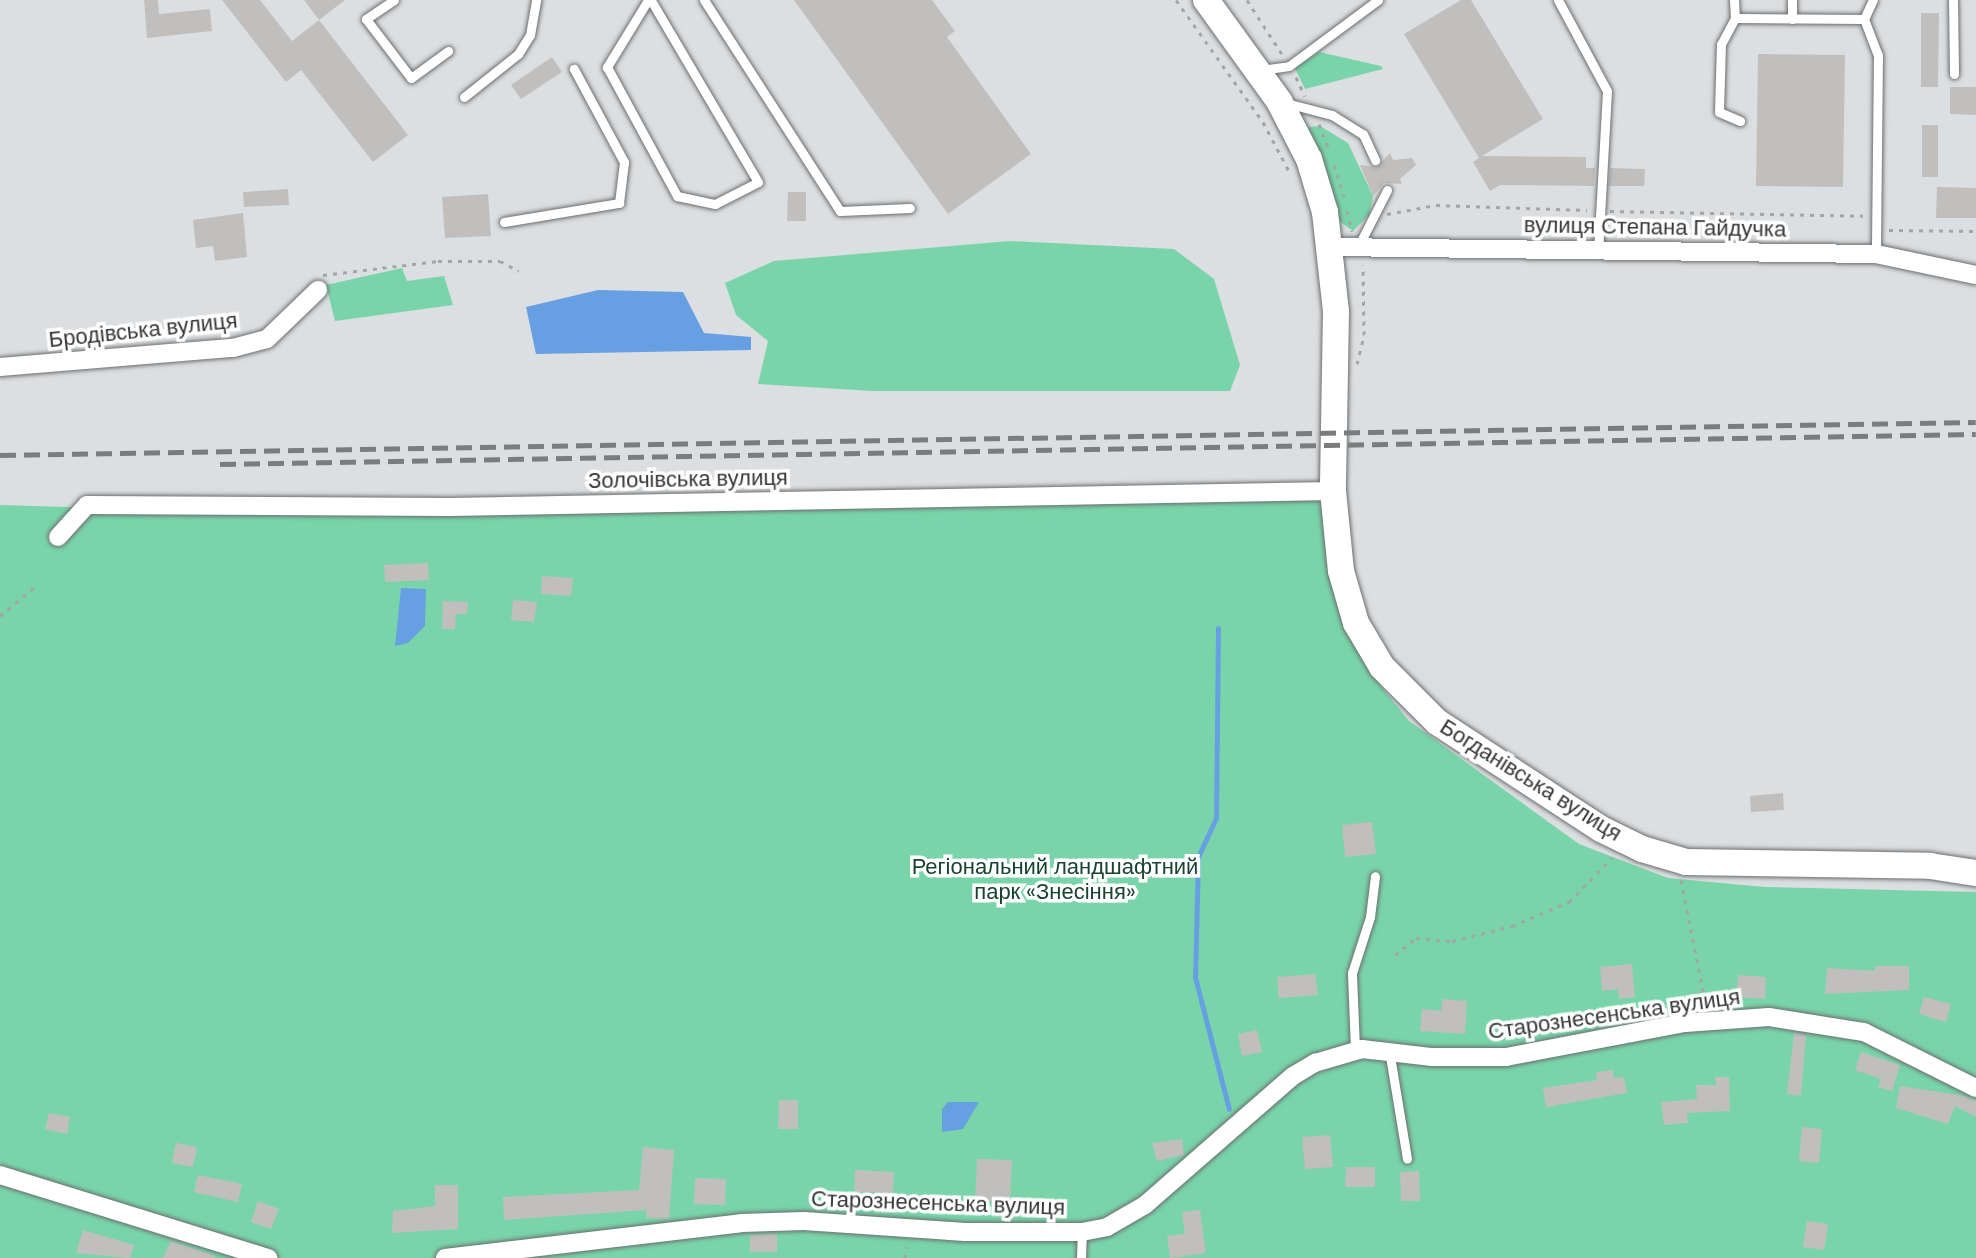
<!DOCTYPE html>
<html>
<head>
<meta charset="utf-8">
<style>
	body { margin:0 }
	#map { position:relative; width:1976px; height:1258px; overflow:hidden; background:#dcdfe1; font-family:"DM Sans",sans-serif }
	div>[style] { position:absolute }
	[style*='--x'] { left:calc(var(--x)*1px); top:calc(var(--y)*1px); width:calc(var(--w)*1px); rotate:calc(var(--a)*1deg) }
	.green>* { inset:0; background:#79d5a9 }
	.water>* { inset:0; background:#66a0e2 }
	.stream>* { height:5px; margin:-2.5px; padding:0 2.5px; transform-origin:2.5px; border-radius:2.5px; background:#66a0e2 }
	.building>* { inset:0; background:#c1bfbd }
	.path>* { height:3px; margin-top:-1.5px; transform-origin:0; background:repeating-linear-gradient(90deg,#a3a5a7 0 4px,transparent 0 10px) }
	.roads { filter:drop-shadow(0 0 2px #6c6e70) drop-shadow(0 0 2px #6c6e70) }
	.service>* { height:9px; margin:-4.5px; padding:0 4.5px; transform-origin:4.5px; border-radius:4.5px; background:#fff }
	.minor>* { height:18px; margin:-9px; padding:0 9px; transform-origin:9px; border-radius:9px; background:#fff }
	.secondary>* { height:26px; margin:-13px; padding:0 13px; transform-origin:13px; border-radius:13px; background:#fff }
	.rail>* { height:5px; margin-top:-2.5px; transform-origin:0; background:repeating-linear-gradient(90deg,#7a7c7e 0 16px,transparent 0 24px) }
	span { translate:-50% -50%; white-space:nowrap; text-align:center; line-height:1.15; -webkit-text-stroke:7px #fff; paint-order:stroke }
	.street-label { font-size:22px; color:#363738 }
	.park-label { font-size:22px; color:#184330 }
</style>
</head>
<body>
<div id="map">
	<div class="green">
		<div style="clip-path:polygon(1319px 52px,1381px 66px,1383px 69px,1305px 89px,1295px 68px)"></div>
		<div style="clip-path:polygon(1320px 126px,1348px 143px,1373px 196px,1369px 215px,1353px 231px,1339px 221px,1307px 127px)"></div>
		<div style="clip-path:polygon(1010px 241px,1174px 249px,1214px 279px,1240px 365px,1230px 391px,872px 391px,758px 384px,768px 341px,736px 315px,725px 283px,774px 261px)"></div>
		<div style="clip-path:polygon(402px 268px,407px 281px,444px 276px,453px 305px,335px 321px,326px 285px)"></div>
		<div style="clip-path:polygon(1310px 494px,1323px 504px,1361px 653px,1379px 684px,1409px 721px,1579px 844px,1668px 878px,1765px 887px,1976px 892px,1976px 1258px,0 1258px,0 505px,237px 512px)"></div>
	</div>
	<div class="water">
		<div style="clip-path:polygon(598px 290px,683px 292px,704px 333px,751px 337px,751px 350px,536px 354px,526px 307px)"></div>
		<div style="clip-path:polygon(401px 588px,426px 589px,425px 626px,408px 643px,395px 646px)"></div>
		<div style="clip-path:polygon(948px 1102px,979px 1102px,963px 1129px,942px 1132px,942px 1109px)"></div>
	</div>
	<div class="stream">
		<div style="--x:1218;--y:628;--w:190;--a:90.6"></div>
		<div style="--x:1216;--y:818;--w:43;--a:114.8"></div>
		<div style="--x:1198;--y:857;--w:120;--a:91.4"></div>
		<div style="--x:1195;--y:977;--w:136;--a:75.6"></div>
	</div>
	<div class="building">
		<div style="clip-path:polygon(144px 0,158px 0,159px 14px,210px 9px,212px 31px,147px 38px)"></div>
		<div style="clip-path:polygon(222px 0,260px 0,292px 41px,319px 20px,408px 135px,373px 162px,301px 70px,286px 82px)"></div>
		<div style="clip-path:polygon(304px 0,345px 0,319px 20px)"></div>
		<div style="clip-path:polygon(794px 0,932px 0,955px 31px,947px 37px,1031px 154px,948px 214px)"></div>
		<div style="clip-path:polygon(1461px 0,1471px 0,1543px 119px,1482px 156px,1586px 157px,1586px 168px,1595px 168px,1594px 186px,1500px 185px,1490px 191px,1473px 162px,1479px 158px,1404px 34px)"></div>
		<div style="clip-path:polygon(1921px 13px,1939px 13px,1938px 87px,1921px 87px)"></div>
		<div style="clip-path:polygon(1758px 54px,1845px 55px,1843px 187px,1756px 186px)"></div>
		<div style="clip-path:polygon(552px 57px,562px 72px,521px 99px,511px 85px)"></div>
		<div style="clip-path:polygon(1950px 87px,1976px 87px,1976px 115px,1950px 114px)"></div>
		<div style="clip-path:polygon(1922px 125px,1938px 125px,1938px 177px,1922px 177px)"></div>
		<div style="clip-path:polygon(1390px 153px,1393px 160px,1412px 158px,1416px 165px,1400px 179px,1402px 184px,1384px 183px,1373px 196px,1360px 165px,1377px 167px)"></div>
		<div style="clip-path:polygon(1610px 168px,1645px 169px,1644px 186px,1609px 186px)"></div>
		<div style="clip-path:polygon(1937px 187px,1976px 188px,1976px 218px,1936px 218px)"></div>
		<div style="clip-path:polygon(288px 189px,289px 205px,244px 207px,243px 192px)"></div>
		<div style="clip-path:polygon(788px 192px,806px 192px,806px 221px,787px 221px)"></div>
		<div style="clip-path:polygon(488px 194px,491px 236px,445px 238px,442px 197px)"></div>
		<div style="clip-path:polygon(243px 213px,247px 257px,215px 261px,213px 246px,196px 248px,193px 220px)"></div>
		<div style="clip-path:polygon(428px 563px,429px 580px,385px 582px,384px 565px)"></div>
		<div style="clip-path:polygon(542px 576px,573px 578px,571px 596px,541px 594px)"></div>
		<div style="clip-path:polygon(513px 600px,537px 602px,534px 622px,511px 620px)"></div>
		<div style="clip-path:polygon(443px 601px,468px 602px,467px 614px,456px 614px,455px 629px,442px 629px)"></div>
		<div style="clip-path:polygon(1783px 793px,1784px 810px,1751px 812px,1750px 796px)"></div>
		<div style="clip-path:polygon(1372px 822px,1376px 854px,1345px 857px,1342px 825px)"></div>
		<div style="clip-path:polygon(1632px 964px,1635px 997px,1619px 999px,1618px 989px,1602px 991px,1600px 967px)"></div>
		<div style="clip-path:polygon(1875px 966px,1909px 966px,1909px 990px,1825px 994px,1827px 968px,1875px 971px)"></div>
		<div style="clip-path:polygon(1315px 974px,1318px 995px,1279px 998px,1277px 977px)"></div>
		<div style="clip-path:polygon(1738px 975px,1766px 977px,1765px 999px,1736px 997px)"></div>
		<div style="clip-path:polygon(1924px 997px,1951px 1004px,1946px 1022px,1919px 1014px)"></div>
		<div style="clip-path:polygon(1442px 999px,1467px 1001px,1465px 1034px,1420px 1031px,1422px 1009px,1441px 1011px)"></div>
		<div style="clip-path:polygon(1257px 1030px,1262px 1052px,1242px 1056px,1238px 1034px)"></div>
		<div style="clip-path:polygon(1794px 1033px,1806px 1035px,1801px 1096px,1787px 1094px)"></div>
		<div style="clip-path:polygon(1861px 1052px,1900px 1065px,1892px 1091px,1878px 1087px,1881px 1079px,1855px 1070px)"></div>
		<div style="clip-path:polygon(1613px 1070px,1614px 1078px,1624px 1077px,1627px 1093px,1546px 1107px,1543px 1088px,1597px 1080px,1596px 1072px)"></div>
		<div style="clip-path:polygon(1715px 1077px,1729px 1077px,1730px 1111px,1687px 1113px,1688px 1123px,1664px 1125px,1661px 1102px,1697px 1099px,1696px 1085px,1716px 1085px)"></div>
		<div style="clip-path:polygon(1900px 1086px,1965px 1096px,1976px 1101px,1976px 1117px,1955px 1106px,1948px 1124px,1896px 1108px)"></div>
		<div style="clip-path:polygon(779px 1100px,798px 1100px,798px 1129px,778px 1129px)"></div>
		<div style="clip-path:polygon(49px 1113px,70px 1117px,67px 1134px,45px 1129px)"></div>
		<div style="clip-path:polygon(1802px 1127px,1822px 1129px,1819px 1163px,1799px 1161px)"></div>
		<div style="clip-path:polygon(1330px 1135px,1333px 1167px,1305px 1169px,1302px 1137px)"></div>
		<div style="clip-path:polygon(1182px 1139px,1184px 1155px,1157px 1161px,1152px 1143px)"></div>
		<div style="clip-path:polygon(176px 1143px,197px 1147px,193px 1167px,172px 1163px)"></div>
		<div style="clip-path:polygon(643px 1147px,674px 1150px,669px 1219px,646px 1218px,646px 1210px,504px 1220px,503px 1197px,639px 1190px)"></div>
		<div style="clip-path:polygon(977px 1159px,1012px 1160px,1010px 1202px,975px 1201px)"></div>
		<div style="clip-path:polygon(1346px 1167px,1375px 1167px,1375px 1187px,1345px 1187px)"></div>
		<div style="clip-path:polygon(855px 1170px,894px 1172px,893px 1193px,854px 1192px)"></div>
		<div style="clip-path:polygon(1419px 1171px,1420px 1201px,1401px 1201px,1400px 1172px)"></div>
		<div style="clip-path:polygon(198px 1175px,242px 1184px,238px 1202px,194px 1192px)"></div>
		<div style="clip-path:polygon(695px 1178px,726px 1179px,725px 1205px,694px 1204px)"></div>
		<div style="clip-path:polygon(435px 1185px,458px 1185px,458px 1229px,392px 1233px,393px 1211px,435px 1206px)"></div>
		<div style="clip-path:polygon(258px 1201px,279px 1209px,271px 1229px,251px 1222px)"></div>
		<div style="clip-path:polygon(1200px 1210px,1206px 1253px,1170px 1258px,1167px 1236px,1185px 1234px,1182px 1212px)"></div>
		<div style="clip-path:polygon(1807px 1221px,1828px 1224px,1824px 1250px,1803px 1247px)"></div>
		<div style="clip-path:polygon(83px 1230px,134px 1245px,130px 1258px,76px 1253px)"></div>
		<div style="clip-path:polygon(769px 1234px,777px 1234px,777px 1252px,750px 1252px,750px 1235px)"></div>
		<div style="clip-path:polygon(171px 1241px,215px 1256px,215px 1258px,163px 1258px)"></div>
	</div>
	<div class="path">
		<div style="--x:1176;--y:0;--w:150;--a:54.5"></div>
		<div style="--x:1263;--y:122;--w:58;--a:62.1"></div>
		<div style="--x:1247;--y:0;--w:64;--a:57.1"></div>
		<div style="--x:1296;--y:77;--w:21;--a:65"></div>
		<div style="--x:1319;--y:124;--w:28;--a:69"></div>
		<div style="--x:1334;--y:165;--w:33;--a:72"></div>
		<div style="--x:1347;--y:211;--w:21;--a:76"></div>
		<div style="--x:1610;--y:211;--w:253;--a:1.1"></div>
		<div style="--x:1387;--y:214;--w:50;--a:-10.4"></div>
		<div style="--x:1436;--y:205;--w:151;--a:1.9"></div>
		<div style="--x:1889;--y:230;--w:87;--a:0.7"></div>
		<div style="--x:323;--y:275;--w:116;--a:-6.9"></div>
		<div style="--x:438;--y:261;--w:62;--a:0"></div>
		<div style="--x:500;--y:261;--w:21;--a:28"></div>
		<div style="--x:1357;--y:364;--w:30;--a:-76"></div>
		<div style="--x:1364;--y:335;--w:70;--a:-90.8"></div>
		<div style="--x:0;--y:616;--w:47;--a:-39.8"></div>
		<div style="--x:1681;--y:880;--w:128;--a:78.8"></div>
		<div style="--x:1395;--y:955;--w:27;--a:-39"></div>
		<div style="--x:1416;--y:938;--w:36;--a:5"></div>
		<div style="--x:1452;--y:941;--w:62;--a:-14"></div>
		<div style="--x:1512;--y:926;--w:62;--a:-22.8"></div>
		<div style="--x:1569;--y:902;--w:62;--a:-45.7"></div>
		<div style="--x:905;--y:1258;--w:12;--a:-81"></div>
	</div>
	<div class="roads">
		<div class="service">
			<div style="--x:394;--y:0;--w:34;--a:146"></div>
			<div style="--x:366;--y:19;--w:74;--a:52.7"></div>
			<div style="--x:411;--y:78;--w:46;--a:-36.1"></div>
			<div style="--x:648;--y:0;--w:79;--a:121.5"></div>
			<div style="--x:607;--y:67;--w:147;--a:61.5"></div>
			<div style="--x:677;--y:196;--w:39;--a:12"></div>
			<div style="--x:715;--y:204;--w:48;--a:-27.1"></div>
			<div style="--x:758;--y:182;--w:211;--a:-120.5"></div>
			<div style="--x:704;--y:0;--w:251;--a:57.2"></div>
			<div style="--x:840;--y:211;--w:70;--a:-2.5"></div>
			<div style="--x:1558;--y:0;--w:103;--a:61.7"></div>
			<div style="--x:1607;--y:91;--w:159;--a:93.2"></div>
			<div style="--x:1734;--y:0;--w:18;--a:87"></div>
			<div style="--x:1735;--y:18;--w:129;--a:0.4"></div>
			<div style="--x:1864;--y:19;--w:39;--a:69"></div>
			<div style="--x:1878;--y:55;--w:199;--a:90.6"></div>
			<div style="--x:1953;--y:0;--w:74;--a:89.2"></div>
			<div style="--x:1735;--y:18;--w:30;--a:118"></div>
			<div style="--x:1721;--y:44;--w:68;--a:91.7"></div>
			<div style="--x:1719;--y:112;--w:23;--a:23"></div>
			<div style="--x:1792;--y:19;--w:19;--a:-90"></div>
			<div style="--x:1864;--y:19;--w:21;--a:-65"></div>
			<div style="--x:1261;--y:70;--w:28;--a:-8"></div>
			<div style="--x:1289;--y:66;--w:111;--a:-36.6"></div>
			<div style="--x:464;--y:97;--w:69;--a:-38.5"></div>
			<div style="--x:518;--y:54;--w:22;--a:-58"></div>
			<div style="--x:530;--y:35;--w:36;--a:-80"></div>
			<div style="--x:1286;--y:103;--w:48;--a:14.6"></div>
			<div style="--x:1332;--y:115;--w:36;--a:32"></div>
			<div style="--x:1363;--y:134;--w:29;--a:65"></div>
			<div style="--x:504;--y:222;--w:117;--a:-9.4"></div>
			<div style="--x:619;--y:203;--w:41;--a:-83"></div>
			<div style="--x:624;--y:162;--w:106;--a:-118.3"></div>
			<div style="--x:1358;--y:247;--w:64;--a:-63"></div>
			<div style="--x:1355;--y:1049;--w:76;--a:-92.3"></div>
			<div style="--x:1352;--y:973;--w:59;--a:-72.2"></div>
			<div style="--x:1370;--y:917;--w:41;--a:-83"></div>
			<div style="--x:1389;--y:1050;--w:110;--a:80.6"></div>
			<div style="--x:1081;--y:1258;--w:26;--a:-88"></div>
		</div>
		<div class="minor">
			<div style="--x:1332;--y:247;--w:544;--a:0.74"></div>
			<div style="--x:1876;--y:254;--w:102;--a:11.9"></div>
			<div style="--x:0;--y:367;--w:234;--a:-4.7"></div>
			<div style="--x:233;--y:348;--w:35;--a:-15"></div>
			<div style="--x:267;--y:339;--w:71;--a:-43.9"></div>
			<div style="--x:58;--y:537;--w:43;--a:-47.8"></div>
			<div style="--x:87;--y:505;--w:363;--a:0.3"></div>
			<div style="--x:450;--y:507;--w:883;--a:-1.04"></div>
			<div style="--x:0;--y:1175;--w:281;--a:17.2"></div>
			<div style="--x:445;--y:1258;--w:298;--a:-6.7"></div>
			<div style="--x:741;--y:1223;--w:63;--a:-1.8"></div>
			<div style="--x:804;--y:1221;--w:161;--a:3.9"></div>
			<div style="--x:965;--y:1232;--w:117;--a:0"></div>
			<div style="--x:1082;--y:1232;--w:25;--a:-11"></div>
			<div style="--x:1107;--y:1227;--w:44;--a:-30.1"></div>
			<div style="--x:1145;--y:1205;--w:196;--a:-41.1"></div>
			<div style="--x:1293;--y:1076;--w:26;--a:-31"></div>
			<div style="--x:1315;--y:1063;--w:49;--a:-16.6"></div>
			<div style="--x:1362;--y:1049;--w:69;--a:6.6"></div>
			<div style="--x:1431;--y:1057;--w:75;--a:0"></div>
			<div style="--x:1506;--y:1057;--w:182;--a:-10.8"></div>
			<div style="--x:1685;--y:1023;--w:84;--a:-4.1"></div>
			<div style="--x:1769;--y:1017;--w:96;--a:9"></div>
			<div style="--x:1864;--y:1032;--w:125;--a:26.6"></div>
		</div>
		<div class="secondary">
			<div style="--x:1206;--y:0;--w:125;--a:54.1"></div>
			<div style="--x:1279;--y:101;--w:65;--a:62.7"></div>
			<div style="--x:1309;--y:159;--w:55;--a:73.2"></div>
			<div style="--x:1325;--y:212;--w:101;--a:83.7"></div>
			<div style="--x:1336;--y:312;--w:179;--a:91"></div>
			<div style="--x:1333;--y:491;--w:80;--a:84.3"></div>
			<div style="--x:1341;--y:571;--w:54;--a:73.9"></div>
			<div style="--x:1356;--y:623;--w:51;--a:59.4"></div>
			<div style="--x:1382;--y:667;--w:78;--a:45"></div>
			<div style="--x:1437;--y:722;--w:196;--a:33.1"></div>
			<div style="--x:1601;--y:829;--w:46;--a:26"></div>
			<div style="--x:1642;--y:849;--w:46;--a:16.5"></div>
			<div style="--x:1686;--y:862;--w:244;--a:0.9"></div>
			<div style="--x:1930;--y:866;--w:47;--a:8.7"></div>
		</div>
	</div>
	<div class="rail">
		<div style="--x:0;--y:455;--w:1976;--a:-0.96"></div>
		<div style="--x:220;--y:464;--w:1756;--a:-0.98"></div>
	</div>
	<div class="street-label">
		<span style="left:1655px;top:227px;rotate:1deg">вулиця Степана Гайдучка</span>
		<span style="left:143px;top:330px;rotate:-6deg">Бродівська вулиця</span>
		<span style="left:688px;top:479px;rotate:-1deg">Золочівська вулиця</span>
		<span style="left:1531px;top:780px;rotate:32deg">Богданівська вулиця</span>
		<span style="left:1614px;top:1014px;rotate:-8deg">Старознесенська вулиця</span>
		<span style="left:938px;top:1203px;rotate:2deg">Старознесенська вулиця</span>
	</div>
	<div class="park-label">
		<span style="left:1055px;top:879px">Регіональний ландшафтний<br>парк «Знесіння»</span>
	</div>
</div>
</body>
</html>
